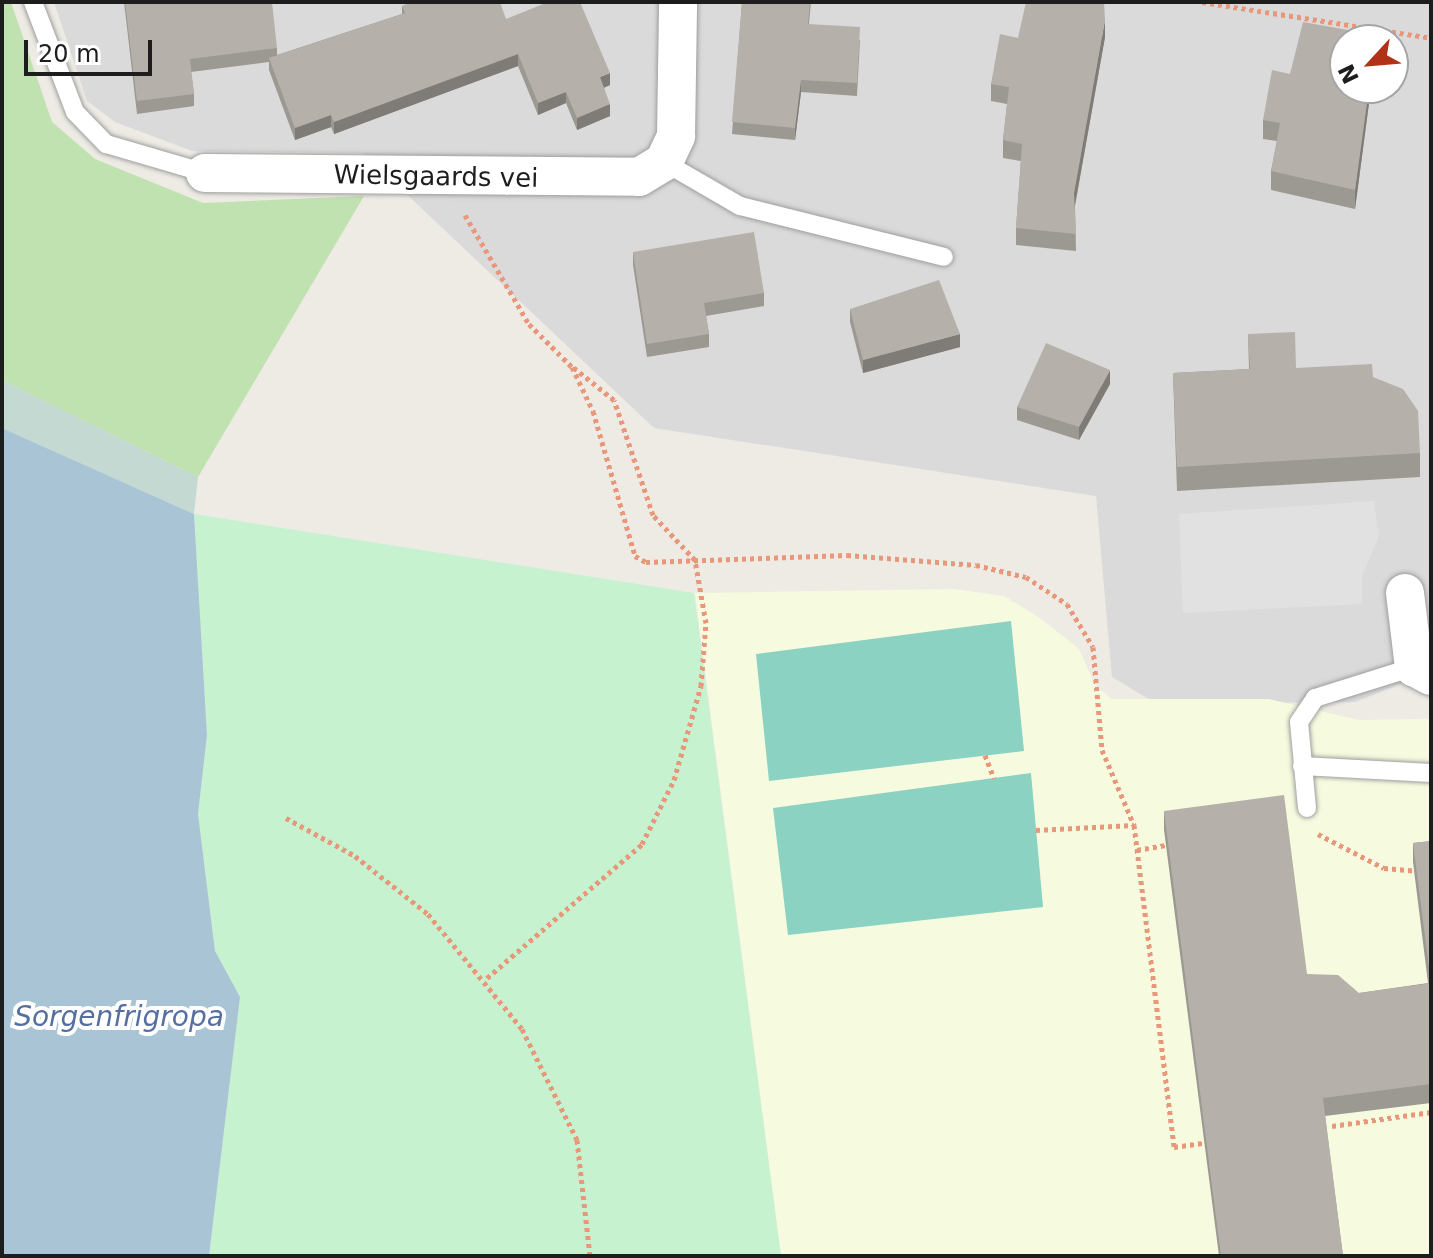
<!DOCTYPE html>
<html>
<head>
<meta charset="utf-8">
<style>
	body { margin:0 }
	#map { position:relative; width:1433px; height:1258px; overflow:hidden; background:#edebe4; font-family:"DejaVu Sans",sans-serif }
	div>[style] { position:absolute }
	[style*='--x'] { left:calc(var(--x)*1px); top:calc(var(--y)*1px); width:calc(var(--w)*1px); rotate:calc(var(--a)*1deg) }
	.residential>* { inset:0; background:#dbdada }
	.education>* { inset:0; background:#f6fbdf }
	.grass>* { inset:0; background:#c0e1b0 }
	.wetland>* { inset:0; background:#c3d9d2 }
	.park>* { inset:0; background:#c6f2d0 }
	.pitch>* { inset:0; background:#8bd2c2 }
	.parking>* { inset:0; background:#e1e1e1 }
	.water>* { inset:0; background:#a9c4d5 }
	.path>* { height:5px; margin-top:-2.5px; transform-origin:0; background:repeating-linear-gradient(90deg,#e8977a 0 4px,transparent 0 8px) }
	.roads { filter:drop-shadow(0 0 2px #9e9e9e) drop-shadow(0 0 2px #9e9e9e) }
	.lane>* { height:18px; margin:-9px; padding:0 9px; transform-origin:9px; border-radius:9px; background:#fff }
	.street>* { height:38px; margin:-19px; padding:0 19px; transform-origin:19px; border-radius:19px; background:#fff }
	.wall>* { inset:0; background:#9c9892 }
	.shaded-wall>* { inset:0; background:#7f7c77 }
	.building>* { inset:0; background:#b5b1aa }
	span { translate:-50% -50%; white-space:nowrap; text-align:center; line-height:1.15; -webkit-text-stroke:8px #fff; paint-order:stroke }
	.street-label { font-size:26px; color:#1d1d1d }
	.water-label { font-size:28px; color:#556fa0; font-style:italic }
	.frame { position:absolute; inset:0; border:4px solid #1d1d1d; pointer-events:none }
	.north { position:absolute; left:1329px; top:24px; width:80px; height:80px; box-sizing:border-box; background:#fff; border:2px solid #a5a5a5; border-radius:50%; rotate:244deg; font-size:22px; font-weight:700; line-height:32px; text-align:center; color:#1d1d1d }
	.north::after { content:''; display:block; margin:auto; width:28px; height:36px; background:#b13119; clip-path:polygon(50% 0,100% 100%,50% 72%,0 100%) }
	.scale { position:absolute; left:24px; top:40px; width:128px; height:36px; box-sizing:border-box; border:4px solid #1d1d1d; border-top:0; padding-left:10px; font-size:24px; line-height:28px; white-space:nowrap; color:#1d1d1d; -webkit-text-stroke:6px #fff; paint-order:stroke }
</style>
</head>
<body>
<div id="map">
	<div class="residential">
		<div style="clip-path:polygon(evenodd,54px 2px,1431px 2px,1431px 672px,1355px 702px,1157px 704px,1112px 677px,1096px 496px,654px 428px,363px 153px,192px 151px,115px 122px,87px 101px,54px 2px,1345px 40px,1393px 40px,1393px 88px,1345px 88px,1345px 40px)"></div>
	</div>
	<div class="education">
		<div style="clip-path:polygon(954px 589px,1004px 596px,1040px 618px,1079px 649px,1095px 685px,1112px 699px,1269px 699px,1359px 720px,1431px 719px,1431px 1256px,781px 1256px,695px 593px)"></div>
	</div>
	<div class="grass">
		<div style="clip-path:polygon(2px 2px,11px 2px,52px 122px,95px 159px,203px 203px,364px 196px,198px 477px,2px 380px)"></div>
	</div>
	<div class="wetland">
		<div style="clip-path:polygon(2px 380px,198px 477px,194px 514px,2px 428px)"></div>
	</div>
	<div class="park">
		<div style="clip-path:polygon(194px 514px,694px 593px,781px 1256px,209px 1256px,240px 997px,215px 951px,198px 814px,207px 735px)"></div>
	</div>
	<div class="pitch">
		<div style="clip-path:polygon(1011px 621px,1024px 751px,769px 781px,756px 654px)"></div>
		<div style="clip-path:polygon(1031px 773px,1043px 907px,788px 935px,773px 808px)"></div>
	</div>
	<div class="parking">
		<div style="clip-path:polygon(1374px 501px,1379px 536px,1362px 576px,1362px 604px,1183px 613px,1179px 514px)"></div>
	</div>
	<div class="water">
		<div style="clip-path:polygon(2px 428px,194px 514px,207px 735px,198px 814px,215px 951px,240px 997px,209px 1256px,2px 1256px)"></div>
	</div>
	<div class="path">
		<div style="--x:1202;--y:2;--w:232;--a:8.9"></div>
		<div style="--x:465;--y:215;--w:126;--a:59.6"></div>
		<div style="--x:529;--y:324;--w:61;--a:45"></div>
		<div style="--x:572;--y:367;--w:49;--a:64.5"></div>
		<div style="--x:593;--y:411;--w:151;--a:73.8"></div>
		<div style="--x:635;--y:556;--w:13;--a:29"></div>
		<div style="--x:646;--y:562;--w:201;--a:-2"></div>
		<div style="--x:847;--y:555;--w:129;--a:4.4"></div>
		<div style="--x:976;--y:565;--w:51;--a:13.5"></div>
		<div style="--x:1026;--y:577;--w:49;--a:33.4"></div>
		<div style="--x:1067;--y:604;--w:50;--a:58.8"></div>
		<div style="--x:1093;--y:647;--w:103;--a:85"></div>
		<div style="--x:1102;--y:750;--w:82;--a:66.9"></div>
		<div style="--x:1134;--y:825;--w:324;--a:82.9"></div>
		<div style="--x:1174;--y:1147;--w:34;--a:-8"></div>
		<div style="--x:985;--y:755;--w:25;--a:69"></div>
		<div style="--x:286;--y:818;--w:79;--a:28.8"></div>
		<div style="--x:355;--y:856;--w:93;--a:38.5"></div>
		<div style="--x:428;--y:914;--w:149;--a:50.7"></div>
		<div style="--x:522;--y:1029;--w:124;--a:63.6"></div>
		<div style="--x:577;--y:1140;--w:117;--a:83.6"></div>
		<div style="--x:1036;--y:830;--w:98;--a:-2.9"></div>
		<div style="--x:1318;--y:834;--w:74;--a:27.3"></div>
		<div style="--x:1384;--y:868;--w:47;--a:4.9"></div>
		<div style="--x:1137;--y:850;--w:35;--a:-10"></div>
		<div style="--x:487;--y:978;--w:205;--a:-40.8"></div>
		<div style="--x:642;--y:844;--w:72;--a:-63.4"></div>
		<div style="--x:674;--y:780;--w:98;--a:-74"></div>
		<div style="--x:701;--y:686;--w:63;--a:-85.5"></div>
		<div style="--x:706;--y:623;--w:64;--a:-99.9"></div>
		<div style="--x:695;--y:560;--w:62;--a:-133"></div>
		<div style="--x:653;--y:515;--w:121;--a:-108.7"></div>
		<div style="--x:614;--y:400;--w:53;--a:-141.2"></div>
		<div style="--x:1332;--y:1126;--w:100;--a:-8"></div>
	</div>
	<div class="roads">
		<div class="lane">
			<div style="--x:33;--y:2;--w:118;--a:69.1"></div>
			<div style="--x:75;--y:112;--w:45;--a:45.9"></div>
			<div style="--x:106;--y:144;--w:103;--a:16.3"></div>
			<div style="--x:664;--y:162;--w:88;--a:30.1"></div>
			<div style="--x:740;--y:206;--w:210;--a:14"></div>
			<div style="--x:1302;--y:766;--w:129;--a:3.1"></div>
			<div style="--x:1307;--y:808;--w:86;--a:-95.3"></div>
			<div style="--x:1299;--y:722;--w:29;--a:-56"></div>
			<div style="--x:1315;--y:698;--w:104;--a:-17.4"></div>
		</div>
		<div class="street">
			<div style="--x:205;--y:173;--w:434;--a:0.5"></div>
			<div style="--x:639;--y:177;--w:29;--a:-31"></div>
			<div style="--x:664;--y:162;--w:29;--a:-65"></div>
			<div style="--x:676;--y:136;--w:134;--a:-89.1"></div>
			<div style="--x:1405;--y:593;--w:75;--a:83.1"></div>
			<div style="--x:1414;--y:667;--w:19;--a:28"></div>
		</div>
	</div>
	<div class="wall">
		<div style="clip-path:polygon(124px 2px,182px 2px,277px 48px,277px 55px,402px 14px,402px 6px,506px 19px,610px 85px,604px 88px,610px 116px,577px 130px,566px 103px,538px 115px,518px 66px,334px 134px,331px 127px,295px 140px,269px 70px,269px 62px,191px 72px,194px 94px,194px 106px,137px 114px)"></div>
		<div style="clip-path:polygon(742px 2px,811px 2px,809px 24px,860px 40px,857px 96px,801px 92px,795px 140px,732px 134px)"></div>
		<div style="clip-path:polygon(1105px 37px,1075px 206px,1076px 251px,1016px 245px,1016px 228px,1021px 161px,1003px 158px,1003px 140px,1007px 104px,991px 101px,991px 84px,1018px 38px)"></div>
		<div style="clip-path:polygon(1376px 40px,1345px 88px,1371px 88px,1355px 209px,1271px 190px,1271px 171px,1277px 141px,1263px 139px,1263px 120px,1290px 74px)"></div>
		<div style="clip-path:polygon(633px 252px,764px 293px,764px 306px,706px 316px,709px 334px,709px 347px,647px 357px,633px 265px)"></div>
		<div style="clip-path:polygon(850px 309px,960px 347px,863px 373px,850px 322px)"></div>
		<div style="clip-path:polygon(1248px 334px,1296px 368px,1373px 377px,1420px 453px,1420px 477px,1177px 491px,1173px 373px,1249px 369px)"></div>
		<div style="clip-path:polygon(1110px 384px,1079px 440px,1017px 420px,1017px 407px)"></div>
		<div style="clip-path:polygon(1164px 811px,1307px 974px,1359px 993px,1428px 983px,1413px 862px,1413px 843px,1431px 841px,1431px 1103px,1325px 1116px,1343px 1256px,1219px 1256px,1164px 830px)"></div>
	</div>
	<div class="shaded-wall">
		<div style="clip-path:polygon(1105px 20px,1105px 37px,1074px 210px,1074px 193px)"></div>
		<div style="clip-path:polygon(518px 54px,518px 66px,334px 134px,334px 122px)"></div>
		<div style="clip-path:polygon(610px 73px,610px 85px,600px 89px,600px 77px)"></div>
		<div style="clip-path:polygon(801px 80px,801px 92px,795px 140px,795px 128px)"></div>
		<div style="clip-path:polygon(1369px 88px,1371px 88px,1355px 209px,1355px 190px)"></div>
		<div style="clip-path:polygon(566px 92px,566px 103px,538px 115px,538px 103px)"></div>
		<div style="clip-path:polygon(610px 104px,610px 116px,577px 130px,577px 118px)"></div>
		<div style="clip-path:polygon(331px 115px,331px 127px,295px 140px,295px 128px)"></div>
		<div style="clip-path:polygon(960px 334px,960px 347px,863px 373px,863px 360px)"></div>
		<div style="clip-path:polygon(1110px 370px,1110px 384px,1079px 440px,1079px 427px)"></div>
	</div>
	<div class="building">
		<div style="clip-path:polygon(125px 2px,272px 2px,277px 48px,190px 59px,194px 94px,137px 101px)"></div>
		<div style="clip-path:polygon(410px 2px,500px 2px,506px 19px,548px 2px,580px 2px,610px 73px,600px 77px,610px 104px,577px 118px,566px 92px,538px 103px,518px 54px,334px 122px,331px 115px,295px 128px,269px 58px,405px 13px,402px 6px)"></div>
		<div style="clip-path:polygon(742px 2px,810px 2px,808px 24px,860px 27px,857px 83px,801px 80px,795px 128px,732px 122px)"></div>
		<div style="clip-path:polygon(1026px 2px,1104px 2px,1105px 20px,1074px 193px,1076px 234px,1016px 228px,1022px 144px,1003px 140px,1009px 87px,991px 84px,1000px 34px,1018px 38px)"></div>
		<div style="clip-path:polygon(1303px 22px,1376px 35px,1375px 40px,1345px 40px,1345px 88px,1369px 88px,1355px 190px,1271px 171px,1280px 123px,1263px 120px,1272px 70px,1290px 74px)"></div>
		<div style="clip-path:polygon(754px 232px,764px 293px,704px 303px,709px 334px,647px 344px,633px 252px)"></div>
		<div style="clip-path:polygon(939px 280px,960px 334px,863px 360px,850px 309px)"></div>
		<div style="clip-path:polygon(1295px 332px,1296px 368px,1372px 364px,1373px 377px,1403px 389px,1418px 411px,1420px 453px,1177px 467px,1173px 373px,1250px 369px,1248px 334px)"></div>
		<div style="clip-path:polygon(1046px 343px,1110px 370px,1079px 427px,1017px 407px)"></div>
		<div style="clip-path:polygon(1284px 795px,1307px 974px,1338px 975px,1359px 993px,1431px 983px,1413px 843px,1431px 841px,1431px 1084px,1323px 1098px,1343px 1256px,1221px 1256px,1164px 811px)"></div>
	</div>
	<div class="street-label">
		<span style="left:436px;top:177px;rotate:1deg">Wielsgaards vei</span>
	</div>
	<div class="water-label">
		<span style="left:119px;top:1017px">Sorgenfrigropa</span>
	</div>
	<div class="frame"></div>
	<div class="north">N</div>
	<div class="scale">20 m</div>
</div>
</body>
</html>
